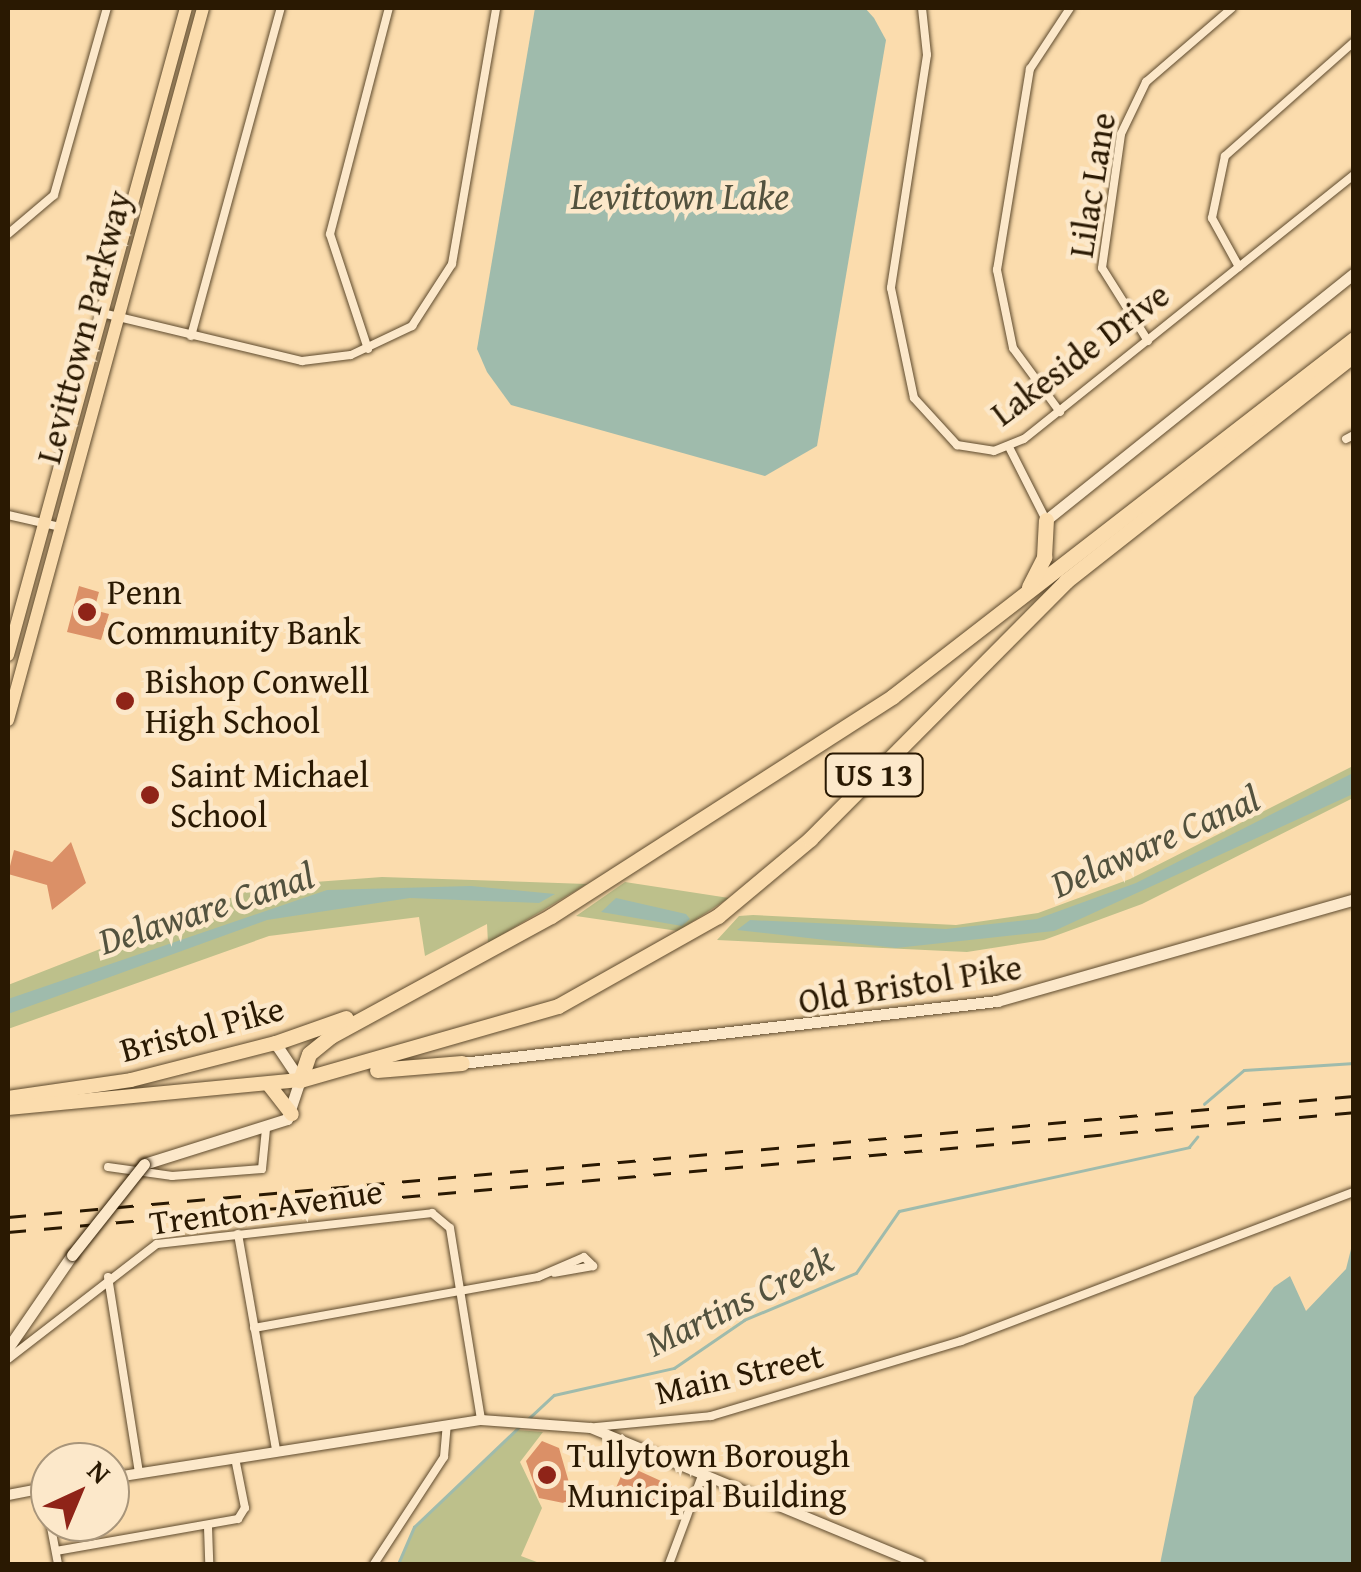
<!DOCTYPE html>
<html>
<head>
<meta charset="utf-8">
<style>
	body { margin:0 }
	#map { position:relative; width:1361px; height:1572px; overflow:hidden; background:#fbdcad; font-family:"Gentium Book Plus",serif }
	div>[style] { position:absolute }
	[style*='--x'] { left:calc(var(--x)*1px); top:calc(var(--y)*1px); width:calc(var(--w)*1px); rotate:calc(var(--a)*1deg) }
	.green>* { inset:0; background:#bdc08b }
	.water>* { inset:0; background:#9fbbac }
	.stream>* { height:2.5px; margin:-1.25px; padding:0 1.25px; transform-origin:1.25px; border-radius:1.25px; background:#9fbbac }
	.building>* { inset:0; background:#db9067 }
	.roads { filter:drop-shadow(0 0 2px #5e4a2d) drop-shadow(0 0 2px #5e4a2d) }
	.minor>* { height:8px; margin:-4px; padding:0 4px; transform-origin:4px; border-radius:4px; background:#fce8ca }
	.tertiary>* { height:10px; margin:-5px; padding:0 5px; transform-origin:5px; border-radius:5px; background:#fce8ca }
	.secondary>* { height:11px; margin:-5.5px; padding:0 5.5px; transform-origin:5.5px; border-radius:5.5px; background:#fce8ca }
	.primary>* { height:12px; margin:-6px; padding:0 6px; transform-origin:6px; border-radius:6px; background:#fbdcad }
	.trunk>* { height:14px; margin:-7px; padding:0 7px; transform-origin:7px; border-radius:7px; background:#fbdcad }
	.motorway>* { height:15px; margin:-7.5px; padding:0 7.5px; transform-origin:7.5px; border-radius:7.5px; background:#fbdcad }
	.rail>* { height:2.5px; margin-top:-1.25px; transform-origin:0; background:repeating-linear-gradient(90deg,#2a1902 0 18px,transparent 0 36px) }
	.bridges { filter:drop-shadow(0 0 2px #2a1902) drop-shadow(0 0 2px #2a1902) }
	.secondary-bridge>* { height:11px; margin:-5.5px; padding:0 5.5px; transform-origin:5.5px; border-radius:5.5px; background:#fce8ca }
	.dots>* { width:28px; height:28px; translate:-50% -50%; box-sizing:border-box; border:5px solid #fce8ca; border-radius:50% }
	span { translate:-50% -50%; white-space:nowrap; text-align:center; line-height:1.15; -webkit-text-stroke:9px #fce8ca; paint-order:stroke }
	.shield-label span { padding:2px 8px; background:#fce8ca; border:2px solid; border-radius:8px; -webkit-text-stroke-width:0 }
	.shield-label { font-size:32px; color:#2a1902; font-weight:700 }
	.street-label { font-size:35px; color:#2a1902 }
	.poi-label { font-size:35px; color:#2a1902 }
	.left { translate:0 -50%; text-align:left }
	.water-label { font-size:38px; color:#53523e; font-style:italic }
	.frame { position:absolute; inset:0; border:10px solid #2a1902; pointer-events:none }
	.north { position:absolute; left:30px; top:1442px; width:100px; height:100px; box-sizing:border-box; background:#fce8ca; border:2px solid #a8957a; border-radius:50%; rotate:44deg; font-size:28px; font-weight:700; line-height:40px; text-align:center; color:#2a1902 }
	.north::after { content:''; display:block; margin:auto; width:35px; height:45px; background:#8f2418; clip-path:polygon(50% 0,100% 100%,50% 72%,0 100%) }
</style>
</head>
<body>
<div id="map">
	<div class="green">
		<div style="clip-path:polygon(1353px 766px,1353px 798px,1142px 904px,1044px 940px,967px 952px,717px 940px,739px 916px,753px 915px,956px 925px,1038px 913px,1130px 879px)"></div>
		<div style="clip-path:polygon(382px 877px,587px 884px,488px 943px,487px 924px,425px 956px,419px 917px,269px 936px,8px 1029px,8px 985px,261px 886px)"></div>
		<div style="clip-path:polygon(625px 882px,729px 898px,678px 931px,576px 916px)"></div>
		<div style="clip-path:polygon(517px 1430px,543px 1432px,520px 1462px,542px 1508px,521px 1556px,542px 1564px,398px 1564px,414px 1527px)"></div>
	</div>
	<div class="water">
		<div style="clip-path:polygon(535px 8px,865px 8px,874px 18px,886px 40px,817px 446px,765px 476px,511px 405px,487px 372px,477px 349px)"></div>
		<div style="clip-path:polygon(1353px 773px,1353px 794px,1054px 931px,896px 948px,737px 930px,750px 920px,946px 929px,1037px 919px,1136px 883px)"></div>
		<div style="clip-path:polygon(471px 886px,555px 894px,539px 903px,410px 898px,267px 920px,8px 1014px,8px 999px,327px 890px)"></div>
		<div style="clip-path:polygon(616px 898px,686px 914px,690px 919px,682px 926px,601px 912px)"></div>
		<div style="clip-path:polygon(1353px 1241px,1353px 1564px,1160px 1564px,1194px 1397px,1274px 1287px,1290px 1276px,1306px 1311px,1346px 1269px)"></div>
	</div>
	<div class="stream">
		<div style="--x:1204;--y:1104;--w:52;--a:-40.4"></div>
		<div style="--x:1244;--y:1070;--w:110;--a:-3.6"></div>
		<div style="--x:526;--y:1421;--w:38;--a:-43"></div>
		<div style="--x:554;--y:1395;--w:123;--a:-12.7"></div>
		<div style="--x:674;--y:1368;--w:85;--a:-34.4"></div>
		<div style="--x:744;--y:1320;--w:121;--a:-22.8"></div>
		<div style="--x:856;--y:1273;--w:75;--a:-55.3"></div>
		<div style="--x:899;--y:1211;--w:297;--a:-12.4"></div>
		<div style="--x:1189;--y:1147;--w:13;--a:-51"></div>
		<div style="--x:398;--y:1564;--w:40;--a:-66.6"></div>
		<div style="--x:414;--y:1527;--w:146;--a:-43.6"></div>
	</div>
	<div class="building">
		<div style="clip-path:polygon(79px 586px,99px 592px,94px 610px,109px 614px,101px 640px,67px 632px)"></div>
		<div style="clip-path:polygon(71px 842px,86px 883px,52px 910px,47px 885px,8px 874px,14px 850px,52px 862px)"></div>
		<div style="clip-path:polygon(542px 1441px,559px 1448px,570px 1486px,583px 1492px,578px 1506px,539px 1498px,526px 1461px)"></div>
		<div style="clip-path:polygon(626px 1465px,672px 1486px,661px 1510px,615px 1490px)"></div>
	</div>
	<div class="roads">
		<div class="minor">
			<div style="--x:922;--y:8;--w:47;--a:83.9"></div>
			<div style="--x:927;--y:55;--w:236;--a:98.8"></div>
			<div style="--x:891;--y:288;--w:112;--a:78.2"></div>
			<div style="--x:914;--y:398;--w:64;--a:47.5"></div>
			<div style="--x:957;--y:445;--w:37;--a:9"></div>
			<div style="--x:994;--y:451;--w:32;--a:-22"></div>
			<div style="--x:1024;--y:439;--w:423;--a:-38.7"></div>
			<div style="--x:8;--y:234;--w:60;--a:-40.3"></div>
			<div style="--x:54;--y:195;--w:194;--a:-74.2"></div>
			<div style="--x:1239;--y:267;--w:56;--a:-118.9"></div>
			<div style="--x:1212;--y:218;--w:63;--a:-78.2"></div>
			<div style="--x:1225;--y:156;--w:172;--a:-41.5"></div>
			<div style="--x:102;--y:313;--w:206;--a:13.5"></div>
			<div style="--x:302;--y:361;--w:49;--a:-7"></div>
			<div style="--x:351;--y:355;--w:68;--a:-25.4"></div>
			<div style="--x:412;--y:326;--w:74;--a:-57.2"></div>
			<div style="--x:452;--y:264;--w:260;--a:-80.2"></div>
			<div style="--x:191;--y:336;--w:340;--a:-74.7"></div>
			<div style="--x:1148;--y:341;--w:86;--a:-122.2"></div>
			<div style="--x:1102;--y:268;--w:135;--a:-81.9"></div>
			<div style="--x:1121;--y:134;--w:58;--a:-64.3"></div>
			<div style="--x:1146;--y:82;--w:113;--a:-40.7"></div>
			<div style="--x:368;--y:349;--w:121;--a:-108.3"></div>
			<div style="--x:330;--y:234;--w:234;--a:-75.4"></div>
			<div style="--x:1060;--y:412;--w:79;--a:-126.3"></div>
			<div style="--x:1013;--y:348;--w:80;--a:-101.6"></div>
			<div style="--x:997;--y:270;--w:204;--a:-80.7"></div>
			<div style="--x:1030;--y:69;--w:73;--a:-56.7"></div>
			<div style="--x:1346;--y:439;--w:9;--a:-27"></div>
			<div style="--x:1009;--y:447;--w:82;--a:63.1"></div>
			<div style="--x:8;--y:515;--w:53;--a:13"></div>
			<div style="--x:108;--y:1167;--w:65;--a:8"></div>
			<div style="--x:172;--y:1176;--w:90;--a:-4.4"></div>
			<div style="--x:262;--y:1169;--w:40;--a:-84.3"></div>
			<div style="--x:238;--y:1234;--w:219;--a:80"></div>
			<div style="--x:108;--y:1277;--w:198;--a:81"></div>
			<div style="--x:254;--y:1328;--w:289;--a:-10.2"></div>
			<div style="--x:538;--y:1277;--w:50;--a:-23.5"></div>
			<div style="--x:584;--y:1257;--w:13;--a:45"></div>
			<div style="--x:593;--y:1266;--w:39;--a:170"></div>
			<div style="--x:8;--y:1359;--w:188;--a:-37.7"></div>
			<div style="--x:157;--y:1244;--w:277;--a:-6.4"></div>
			<div style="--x:432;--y:1213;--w:23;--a:40"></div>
			<div style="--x:450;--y:1228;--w:194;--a:80.8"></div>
			<div style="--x:595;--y:1427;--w:117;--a:-5.4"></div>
			<div style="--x:711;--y:1416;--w:261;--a:-16.7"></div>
			<div style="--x:961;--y:1341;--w:420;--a:-20.8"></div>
			<div style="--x:44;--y:1488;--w:34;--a:80"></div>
			<div style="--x:50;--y:1522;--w:43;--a:79.2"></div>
			<div style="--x:208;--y:1527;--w:37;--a:88"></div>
			<div style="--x:56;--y:1551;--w:185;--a:-10"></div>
			<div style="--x:238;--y:1519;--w:13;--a:-58"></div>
			<div style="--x:245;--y:1508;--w:51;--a:-101.3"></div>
			<div style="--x:374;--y:1564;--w:128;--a:-56.8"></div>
			<div style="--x:444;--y:1457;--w:32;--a:-85"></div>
			<div style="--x:669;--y:1564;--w:97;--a:-69.5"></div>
		</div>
		<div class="tertiary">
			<div style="--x:110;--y:1478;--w:376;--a:-8.9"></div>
			<div style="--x:481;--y:1420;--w:110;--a:4.2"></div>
			<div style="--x:591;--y:1428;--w:356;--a:22.5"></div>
			<div style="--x:8;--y:1495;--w:43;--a:-10.8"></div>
		</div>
		<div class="secondary">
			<div style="--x:1046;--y:520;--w:395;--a:-38.7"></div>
			<div style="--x:462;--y:1063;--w:539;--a:-6.61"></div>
			<div style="--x:997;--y:1001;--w:371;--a:-15.9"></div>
			<div style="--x:144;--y:1164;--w:150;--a:-17.5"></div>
			<div style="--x:287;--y:1119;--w:41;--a:-71.6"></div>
			<div style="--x:300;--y:1080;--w:45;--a:-124"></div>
			<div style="--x:8;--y:1348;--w:113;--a:-55.5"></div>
		</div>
		<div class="primary">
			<div style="--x:8;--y:655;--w:671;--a:-74.62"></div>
			<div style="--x:8;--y:720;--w:738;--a:-74.68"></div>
		</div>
		<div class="trunk">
			<div style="--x:269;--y:1085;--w:37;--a:52"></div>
			<div style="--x:8;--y:1098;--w:124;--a:-8.3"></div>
			<div style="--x:131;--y:1080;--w:149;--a:-14.4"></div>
			<div style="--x:8;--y:1108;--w:293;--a:-5.5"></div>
		</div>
		<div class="motorway">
			<div style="--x:1354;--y:339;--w:584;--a:142.23"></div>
			<div style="--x:892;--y:697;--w:405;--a:147.3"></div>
			<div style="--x:551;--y:916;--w:251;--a:151.4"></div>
			<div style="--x:331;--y:1036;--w:28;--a:141"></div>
			<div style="--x:309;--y:1054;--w:28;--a:109"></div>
			<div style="--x:300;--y:1080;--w:268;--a:-16"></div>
			<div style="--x:558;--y:1006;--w:184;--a:-29.4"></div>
			<div style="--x:718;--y:916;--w:120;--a:-39.9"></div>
			<div style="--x:810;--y:839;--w:363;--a:-45.2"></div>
			<div style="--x:1066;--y:581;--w:367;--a:-38.2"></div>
			<div style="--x:1029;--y:587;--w:34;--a:-63"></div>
			<div style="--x:1044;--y:557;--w:37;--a:-87"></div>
			<div style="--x:275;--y:1043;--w:75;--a:-19.4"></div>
			<div style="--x:377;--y:1070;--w:85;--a:-4.7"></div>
		</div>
	</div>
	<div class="rail">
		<div style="--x:8;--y:1217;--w:1351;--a:-5.14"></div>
		<div style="--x:8;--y:1232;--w:1351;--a:-5.09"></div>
	</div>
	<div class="bridges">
		<div class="secondary-bridge">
			<div style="--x:72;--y:1255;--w:116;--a:-51.6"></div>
		</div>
	</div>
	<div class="dots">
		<div style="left:87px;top:612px;background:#8f2418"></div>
		<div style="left:125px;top:701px;background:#8f2418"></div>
		<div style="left:150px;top:795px;background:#8f2418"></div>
		<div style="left:547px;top:1475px;background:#8f2418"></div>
	</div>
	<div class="shield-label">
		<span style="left:874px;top:775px">US 13</span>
	</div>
	<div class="street-label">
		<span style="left:1092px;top:185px;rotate:-81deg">Lilac Lane</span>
		<span style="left:84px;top:327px;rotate:-75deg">Levittown Parkway</span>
		<span style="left:1080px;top:354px;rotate:-37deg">Lakeside Drive</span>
		<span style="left:910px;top:984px;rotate:-9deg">Old Bristol Pike</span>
		<span style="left:202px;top:1029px;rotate:-15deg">Bristol Pike</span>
		<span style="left:266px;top:1207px;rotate:-8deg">Trenton Avenue</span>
		<span style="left:739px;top:1374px;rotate:-13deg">Main Street</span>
	</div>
	<div class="poi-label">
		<span class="left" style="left:107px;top:612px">Penn<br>Community Bank</span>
		<span class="left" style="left:145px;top:701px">Bishop Conwell<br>High School</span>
		<span class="left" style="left:170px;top:795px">Saint Michael<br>School</span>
		<span class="left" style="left:567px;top:1475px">Tullytown Borough<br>Municipal Building</span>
	</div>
	<div class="water-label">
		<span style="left:680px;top:196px">Levittown Lake</span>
		<span style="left:1155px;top:841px;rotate:-24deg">Delaware Canal</span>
		<span style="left:206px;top:908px;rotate:-18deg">Delaware Canal</span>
		<span style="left:739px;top:1301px;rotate:-26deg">Martins Creek</span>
	</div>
	<div class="frame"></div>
	<div class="north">N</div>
</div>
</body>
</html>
